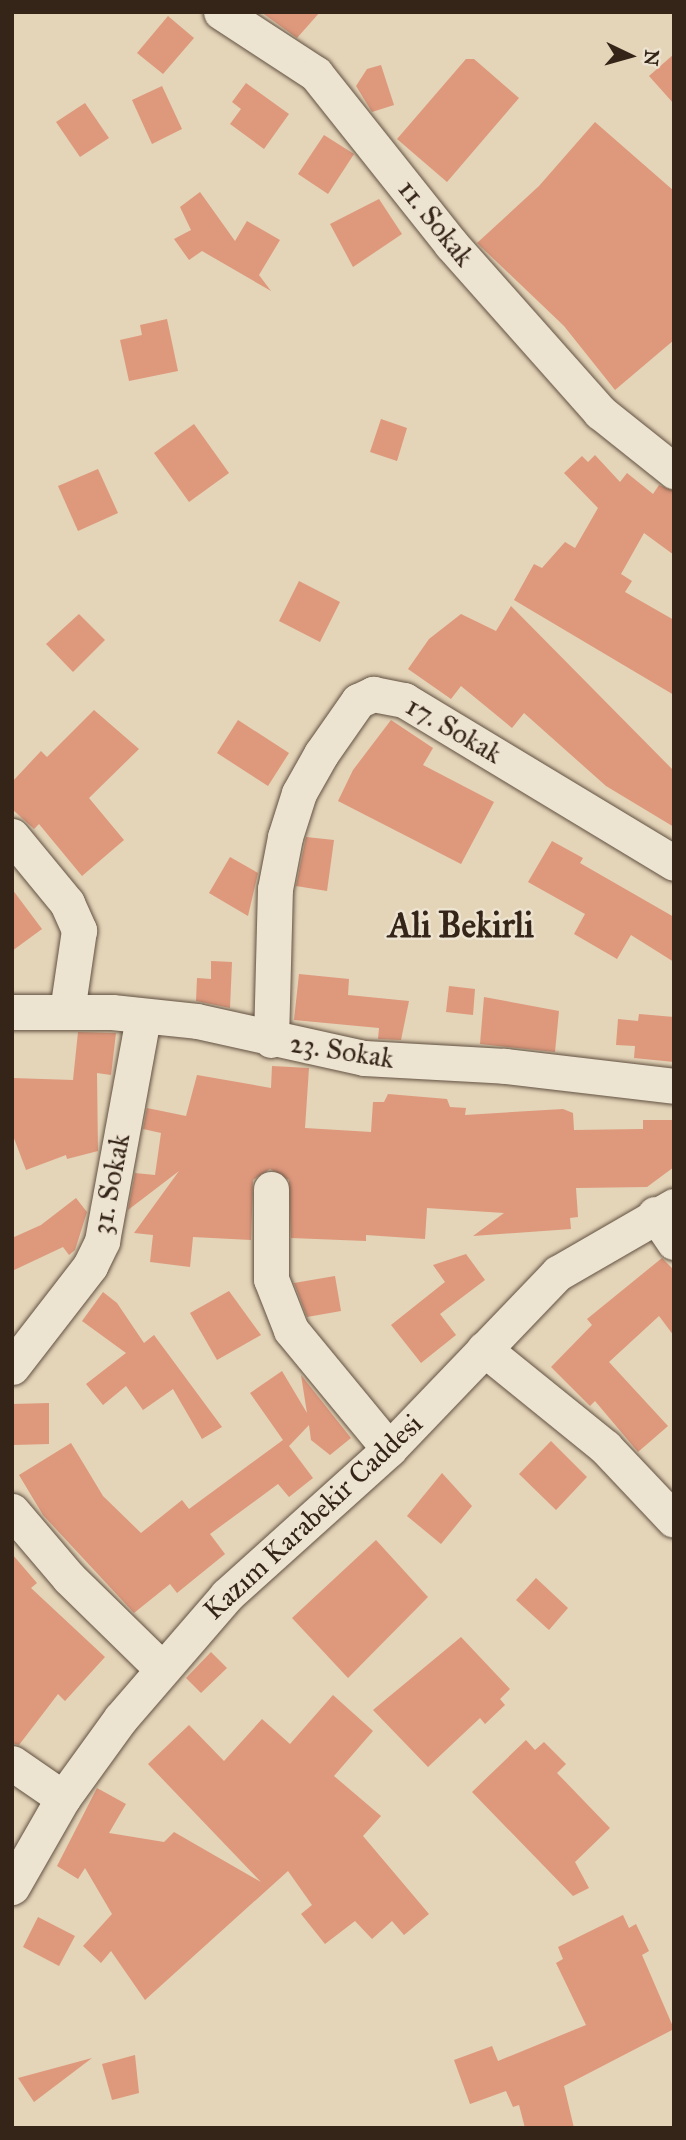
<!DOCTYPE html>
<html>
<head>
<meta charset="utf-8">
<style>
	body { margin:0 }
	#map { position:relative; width:686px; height:2140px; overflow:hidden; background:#e4d4b8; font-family:"IM FELL Great Primer",serif }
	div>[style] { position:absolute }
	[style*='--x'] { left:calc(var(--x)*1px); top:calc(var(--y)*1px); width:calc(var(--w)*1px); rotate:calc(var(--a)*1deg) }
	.building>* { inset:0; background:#de987c }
	.roads { filter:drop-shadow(0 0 2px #615141) drop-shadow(0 0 2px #615141) }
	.minor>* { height:35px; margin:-17.5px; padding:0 17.5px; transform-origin:17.5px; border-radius:17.5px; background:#ede3d1 }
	span { translate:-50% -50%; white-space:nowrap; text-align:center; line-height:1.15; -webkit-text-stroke:5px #ede3d1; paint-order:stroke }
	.street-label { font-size:28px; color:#352519 }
	.district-label { font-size:35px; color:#352519; font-weight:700 }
	.frame { position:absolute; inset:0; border:14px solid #352519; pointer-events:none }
	.north { position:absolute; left:595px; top:21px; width:70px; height:70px; -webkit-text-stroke:5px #ede3d1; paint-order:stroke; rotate:95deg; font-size:19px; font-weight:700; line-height:28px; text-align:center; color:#352519 }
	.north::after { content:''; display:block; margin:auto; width:24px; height:32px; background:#352519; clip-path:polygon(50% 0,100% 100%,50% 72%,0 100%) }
</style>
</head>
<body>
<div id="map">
	<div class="building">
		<div style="clip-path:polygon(261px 12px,320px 12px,297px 38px)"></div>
		<div style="clip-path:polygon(168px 16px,194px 38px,163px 74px,137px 53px)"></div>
		<div style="clip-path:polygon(674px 54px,674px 104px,649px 76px)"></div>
		<div style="clip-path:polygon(466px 59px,474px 59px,519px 98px,447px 182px,397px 139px)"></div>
		<div style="clip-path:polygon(381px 65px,394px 105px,372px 112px,356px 86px,367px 69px)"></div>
		<div style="clip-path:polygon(246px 83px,289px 114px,264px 149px,230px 124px,241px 109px,232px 102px)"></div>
		<div style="clip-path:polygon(162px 86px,182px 129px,152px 144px,132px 100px)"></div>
		<div style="clip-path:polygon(85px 103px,109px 138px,80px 157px,56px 122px)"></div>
		<div style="clip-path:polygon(595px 122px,674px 191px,674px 340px,615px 390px,564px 326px,477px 243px,539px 186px)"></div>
		<div style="clip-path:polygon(324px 135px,354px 154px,328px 194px,298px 174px)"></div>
		<div style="clip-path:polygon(200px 192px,235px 241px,247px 221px,280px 240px,259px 275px,271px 291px,202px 251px,189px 260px,174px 239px,191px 230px,180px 207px)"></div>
		<div style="clip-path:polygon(379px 199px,402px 234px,353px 267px,330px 224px)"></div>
		<div style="clip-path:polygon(167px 319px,178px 371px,129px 381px,120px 340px,142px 335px,140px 325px)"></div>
		<div style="clip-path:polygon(381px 419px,407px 428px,397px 461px,370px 452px)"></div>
		<div style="clip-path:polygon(194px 424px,229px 473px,189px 502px,154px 453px)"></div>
		<div style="clip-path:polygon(595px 455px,620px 482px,627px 473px,653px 494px,659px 485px,674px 491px,674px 555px,644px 533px,621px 574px,632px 581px,625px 592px,674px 620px,674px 695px,514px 600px,534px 564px,542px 568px,565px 542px,575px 548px,598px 508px,564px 473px,582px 456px,588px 462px)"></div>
		<div style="clip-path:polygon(98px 469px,118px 513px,78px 531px,58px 486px)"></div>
		<div style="clip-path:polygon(299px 581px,340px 602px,320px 642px,279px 621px)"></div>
		<div style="clip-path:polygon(511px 606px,674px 771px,674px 827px,606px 786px,524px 713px,512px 728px,461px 686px,451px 699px,408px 669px,429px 639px,461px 614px,496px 631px)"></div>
		<div style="clip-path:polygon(79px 614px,105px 640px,73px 672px,46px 644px)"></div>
		<div style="clip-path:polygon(94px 710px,139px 749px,89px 798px,124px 840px,82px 876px,39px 824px,34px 829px,12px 809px,12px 782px,41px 751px,47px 757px)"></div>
		<div style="clip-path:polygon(238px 720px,289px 753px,268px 786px,217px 753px)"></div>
		<div style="clip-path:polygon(391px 720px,433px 748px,423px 765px,494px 802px,461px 864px,338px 801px,353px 770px)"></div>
		<div style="clip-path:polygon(306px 837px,334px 840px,327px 891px,296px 886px)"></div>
		<div style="clip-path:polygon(552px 841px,583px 858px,580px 863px,674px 917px,674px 962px,631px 935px,617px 959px,574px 934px,585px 914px,528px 882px)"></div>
		<div style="clip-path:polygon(230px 857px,258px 873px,248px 916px,209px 893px)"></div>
		<div style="clip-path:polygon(12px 889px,42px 929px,12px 951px)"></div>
		<div style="clip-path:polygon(211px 961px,232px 962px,230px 1008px,196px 1001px,197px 978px,211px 979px)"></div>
		<div style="clip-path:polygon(299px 974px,349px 979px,348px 995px,409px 1001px,401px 1040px,378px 1039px,379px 1028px,294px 1020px)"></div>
		<div style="clip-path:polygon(449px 986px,475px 989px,473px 1015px,446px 1012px)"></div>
		<div style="clip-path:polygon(484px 997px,559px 1011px,555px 1052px,480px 1044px)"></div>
		<div style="clip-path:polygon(639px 1014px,674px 1017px,674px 1062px,634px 1058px,635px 1046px,616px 1045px,618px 1019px,638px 1021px)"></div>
		<div style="clip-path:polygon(78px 1032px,116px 1033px,111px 1075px,97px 1073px,98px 1151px,67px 1159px,66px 1155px,26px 1170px,12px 1133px,12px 1078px,73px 1080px)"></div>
		<div style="clip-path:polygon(272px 1066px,309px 1068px,305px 1128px,371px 1132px,373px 1102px,384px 1102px,388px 1094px,447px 1099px,450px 1107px,466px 1108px,465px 1115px,563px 1109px,573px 1113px,574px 1130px,643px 1129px,643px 1120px,674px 1120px,674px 1167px,647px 1187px,576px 1188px,578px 1217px,570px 1218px,571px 1229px,473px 1236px,504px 1213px,427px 1208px,425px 1239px,366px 1235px,366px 1241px,291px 1238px,289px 1180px,270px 1169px,253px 1180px,251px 1240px,193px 1237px,190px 1267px,150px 1262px,153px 1235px,134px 1233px,179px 1171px,128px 1210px,135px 1173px,155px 1175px,161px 1133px,143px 1129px,147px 1108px,186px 1116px,197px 1075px,271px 1088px)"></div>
		<div style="clip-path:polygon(76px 1198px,87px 1212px,75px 1250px,69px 1255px,63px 1247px,12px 1271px,12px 1238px,41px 1225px)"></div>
		<div style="clip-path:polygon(466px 1254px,485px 1280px,440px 1314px,456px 1335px,421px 1363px,391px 1325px,445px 1282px,433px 1265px)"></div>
		<div style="clip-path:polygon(662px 1258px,674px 1270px,674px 1336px,659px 1316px,609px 1362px,668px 1426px,638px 1452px,595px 1401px,590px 1406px,551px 1367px,592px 1325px,587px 1319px)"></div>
		<div style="clip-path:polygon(335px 1276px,341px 1311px,307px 1317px,294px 1283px)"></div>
		<div style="clip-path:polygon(229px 1291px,261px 1335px,217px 1360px,190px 1313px)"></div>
		<div style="clip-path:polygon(103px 1292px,117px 1303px,144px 1343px,154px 1335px,222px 1427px,202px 1439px,173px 1389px,143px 1410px,126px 1386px,103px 1405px,86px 1384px,126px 1353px,82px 1321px)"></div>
		<div style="clip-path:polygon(282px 1371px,307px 1413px,301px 1375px,351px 1438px,330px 1455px,311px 1440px,309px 1425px,289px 1446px,313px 1478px,289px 1497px,278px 1484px,210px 1534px,225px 1554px,177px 1593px,170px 1584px,134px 1613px,43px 1515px,19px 1475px,71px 1443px,103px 1496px,141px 1533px,182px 1500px,189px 1509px,283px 1440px,250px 1393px)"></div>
		<div style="clip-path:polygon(49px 1403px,49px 1444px,13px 1445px,13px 1404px)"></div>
		<div style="clip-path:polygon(551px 1441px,587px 1477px,556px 1510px,519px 1474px)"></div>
		<div style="clip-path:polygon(442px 1473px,472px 1506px,441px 1544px,407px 1516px)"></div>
		<div style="clip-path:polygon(376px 1540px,428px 1597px,348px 1678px,292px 1618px)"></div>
		<div style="clip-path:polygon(12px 1554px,37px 1583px,31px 1588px,105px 1657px,65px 1701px,58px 1694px,19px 1745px,12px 1743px)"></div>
		<div style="clip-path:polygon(536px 1578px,568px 1608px,549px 1630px,516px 1600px)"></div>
		<div style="clip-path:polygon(461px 1637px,510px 1689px,500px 1699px,505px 1705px,485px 1724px,480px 1718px,428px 1767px,373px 1710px)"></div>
		<div style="clip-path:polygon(211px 1652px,227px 1668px,201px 1693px,186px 1678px)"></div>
		<div style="clip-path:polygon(333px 1695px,373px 1731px,334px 1776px,381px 1816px,363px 1836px,429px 1914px,404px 1935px,392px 1921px,372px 1939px,355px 1921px,325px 1944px,301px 1914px,312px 1905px,288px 1871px,145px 2000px,111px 1951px,101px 1963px,83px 1946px,112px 1914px,85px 1868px,78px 1879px,57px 1866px,97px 1788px,126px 1804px,109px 1833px,164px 1842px,174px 1832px,261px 1882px,148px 1764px,189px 1725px,224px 1761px,262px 1719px,290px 1744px)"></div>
		<div style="clip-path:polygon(526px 1740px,535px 1750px,544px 1742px,566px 1764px,557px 1773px,610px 1828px,575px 1862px,589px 1888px,573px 1896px,472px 1792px)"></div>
		<div style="clip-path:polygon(623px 1915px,629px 1928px,636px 1924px,649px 1951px,642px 1955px,674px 2029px,564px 2086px,574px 2128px,525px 2128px,519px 2105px,513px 2107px,506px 2091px,470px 2104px,454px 2060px,492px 2046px,498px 2061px,586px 2025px,556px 1963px,563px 1959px,558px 1947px)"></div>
		<div style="clip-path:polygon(38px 1917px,75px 1936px,59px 1966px,23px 1947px)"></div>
		<div style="clip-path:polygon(135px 2055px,139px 2093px,112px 2100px,102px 2064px)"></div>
		<div style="clip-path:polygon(92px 2058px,34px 2102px,18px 2078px)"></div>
	</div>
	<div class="roads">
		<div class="minor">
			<div style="--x:221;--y:12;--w:113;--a:33.1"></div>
			<div style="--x:316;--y:74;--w:217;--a:51.5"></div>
			<div style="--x:451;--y:244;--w:225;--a:48.4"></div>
			<div style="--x:600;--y:412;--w:95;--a:38.6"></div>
			<div style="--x:12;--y:836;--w:87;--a:50.6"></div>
			<div style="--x:67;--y:903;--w:30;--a:66"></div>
			<div style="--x:79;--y:930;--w:82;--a:98.4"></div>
			<div style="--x:12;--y:1012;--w:100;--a:0"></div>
			<div style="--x:112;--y:1012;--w:85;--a:6"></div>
			<div style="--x:197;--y:1021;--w:171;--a:12.5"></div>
			<div style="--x:364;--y:1058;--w:141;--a:3.2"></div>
			<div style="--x:505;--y:1066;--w:170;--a:6.7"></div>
			<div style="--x:271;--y:1040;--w:151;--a:-88.5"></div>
			<div style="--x:275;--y:889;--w:53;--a:-79.1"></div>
			<div style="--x:285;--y:837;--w:46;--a:-72.3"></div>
			<div style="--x:299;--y:793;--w:45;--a:-60.6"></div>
			<div style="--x:321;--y:754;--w:65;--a:-55.1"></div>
			<div style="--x:358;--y:701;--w:17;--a:-25"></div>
			<div style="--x:373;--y:694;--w:32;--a:11"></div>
			<div style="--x:404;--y:700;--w:315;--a:31.1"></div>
			<div style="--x:271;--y:1189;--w:90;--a:90"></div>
			<div style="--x:271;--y:1279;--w:55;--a:68.6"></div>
			<div style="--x:291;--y:1330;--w:154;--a:50.5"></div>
			<div style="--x:655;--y:1214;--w:34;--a:56"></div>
			<div style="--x:484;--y:1349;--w:156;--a:39"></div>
			<div style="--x:605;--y:1447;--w:100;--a:46.6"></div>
			<div style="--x:12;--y:1367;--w:128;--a:-52.3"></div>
			<div style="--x:90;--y:1266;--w:28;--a:-64"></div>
			<div style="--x:102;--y:1241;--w:228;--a:-79.6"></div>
			<div style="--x:12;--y:1511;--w:88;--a:49.6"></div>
			<div style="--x:69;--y:1578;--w:127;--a:44.4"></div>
			<div style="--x:12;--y:1763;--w:62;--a:34.5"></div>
			<div style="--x:12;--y:1887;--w:103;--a:-60.2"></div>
			<div style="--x:63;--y:1798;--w:99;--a:-54.1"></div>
			<div style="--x:121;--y:1718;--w:162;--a:-49.2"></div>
			<div style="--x:227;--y:1595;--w:218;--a:-42"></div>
			<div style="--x:389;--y:1449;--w:244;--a:-46.2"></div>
			<div style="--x:558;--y:1273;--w:134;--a:-30"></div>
		</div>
	</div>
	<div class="street-label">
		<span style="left:436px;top:223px;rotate:51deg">11. Sokak</span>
		<span style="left:454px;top:730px;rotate:30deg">17. Sokak</span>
		<span style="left:342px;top:1051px;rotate:9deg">23. Sokak</span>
		<span style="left:111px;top:1184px;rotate:-79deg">31. Sokak</span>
		<span style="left:313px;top:1517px;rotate:-43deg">Kazım Karabekir Caddesi</span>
	</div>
	<div class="district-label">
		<span style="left:461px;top:926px">Ali Bekirli</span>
	</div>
	<div class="frame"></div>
	<div class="north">N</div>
</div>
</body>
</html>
